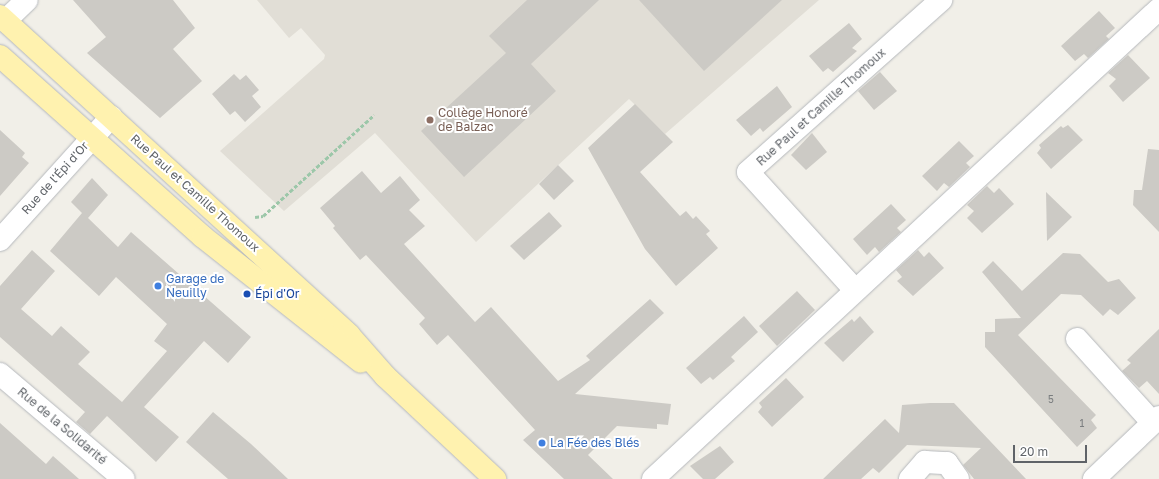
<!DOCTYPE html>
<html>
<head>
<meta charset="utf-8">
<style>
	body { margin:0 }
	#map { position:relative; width:1159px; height:479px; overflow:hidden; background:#f1efe8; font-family:"Golos Text",sans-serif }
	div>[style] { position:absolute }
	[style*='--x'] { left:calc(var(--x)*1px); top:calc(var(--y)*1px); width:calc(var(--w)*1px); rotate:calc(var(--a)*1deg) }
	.education>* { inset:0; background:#e1ded6 }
	.building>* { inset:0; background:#cccac5 }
	.path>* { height:2.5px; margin-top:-1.25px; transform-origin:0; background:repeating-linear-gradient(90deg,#9cc7a9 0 4px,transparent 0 6px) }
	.roads { filter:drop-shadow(0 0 1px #b5b8bc) drop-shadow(0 0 1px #b5b8bc) }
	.minor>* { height:22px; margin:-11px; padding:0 11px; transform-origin:11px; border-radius:11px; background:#fff }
	.primary>* { height:22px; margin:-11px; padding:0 11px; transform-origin:11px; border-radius:11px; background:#fff2af }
	.dots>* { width:11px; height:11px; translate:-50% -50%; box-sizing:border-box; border:2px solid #fff; border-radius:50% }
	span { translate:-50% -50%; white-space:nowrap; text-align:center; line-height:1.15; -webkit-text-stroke:4px #fff; paint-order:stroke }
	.number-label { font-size:10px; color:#7a7d7f }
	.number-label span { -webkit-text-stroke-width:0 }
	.street-label { font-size:12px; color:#5f6368 }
	.education-label { font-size:12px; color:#785e54 }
	.left { translate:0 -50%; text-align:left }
	.shop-label { font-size:12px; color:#366cbe }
	.transit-label { font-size:12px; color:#164399 }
	.scale { position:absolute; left:1013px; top:445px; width:74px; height:18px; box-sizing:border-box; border:2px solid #5f6368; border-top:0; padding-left:5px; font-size:12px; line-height:14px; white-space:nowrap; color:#5f6368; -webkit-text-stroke:3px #fff; paint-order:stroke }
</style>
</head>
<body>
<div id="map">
	<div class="education">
		<div style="clip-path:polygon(257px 0,819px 0,665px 134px,629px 99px,476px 242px,375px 133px,284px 211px,220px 151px,324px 59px,325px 55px,301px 28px,289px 38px)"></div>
	</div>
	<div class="building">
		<div style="clip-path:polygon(73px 0,173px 0,195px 28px,173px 49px,202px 81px,160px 118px,87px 53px,106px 37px)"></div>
		<div style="clip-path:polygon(527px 0,599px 0,531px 64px,556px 91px,464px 177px,421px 131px,506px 53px,489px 36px)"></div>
		<div style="clip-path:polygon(639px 0,782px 0,704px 71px)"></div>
		<div style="clip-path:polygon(1099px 11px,1115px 28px,1106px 36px,1109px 39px,1088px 58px,1084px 54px,1075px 61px,1061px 46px)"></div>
		<div style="clip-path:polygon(849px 23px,862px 39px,852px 48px,857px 51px,833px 72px,828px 68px,823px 72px,809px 56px)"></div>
		<div style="clip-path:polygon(1128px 55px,1150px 78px,1123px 102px,1109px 86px,1116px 79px,1108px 73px)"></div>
		<div style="clip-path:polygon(880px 72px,897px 91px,874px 110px,858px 91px)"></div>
		<div style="clip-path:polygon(234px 74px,240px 80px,246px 75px,259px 90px,252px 96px,261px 107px,245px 122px,235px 111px,230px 115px,212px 94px)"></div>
		<div style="clip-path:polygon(777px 86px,792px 107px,763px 132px,760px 128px,751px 136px,736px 120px)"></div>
		<div style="clip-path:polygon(635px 104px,673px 142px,640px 172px,680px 216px,686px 211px,693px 219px,696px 216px,710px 231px,706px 234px,718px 248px,676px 286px,645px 249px,588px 148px)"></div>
		<div style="clip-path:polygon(1068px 125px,1083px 140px,1051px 169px,1037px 153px,1041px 148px,1039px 145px,1061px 126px,1063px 128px)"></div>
		<div style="clip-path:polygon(0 130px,25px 153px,22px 157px,29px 163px,0 196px)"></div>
		<div style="clip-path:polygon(812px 133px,827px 152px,806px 170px,791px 155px)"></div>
		<div style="clip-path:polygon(959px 141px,974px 156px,966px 163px,970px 167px,949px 187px,944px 183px,937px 191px,922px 176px)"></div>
		<div style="clip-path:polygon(1148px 149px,1159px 150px,1159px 232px,1133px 205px,1134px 190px,1142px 190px)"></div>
		<div style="clip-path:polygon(558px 165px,574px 181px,554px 200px,539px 184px)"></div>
		<div style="clip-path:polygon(362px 171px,381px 193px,400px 176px,420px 200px,409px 210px,425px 226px,404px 244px,475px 322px,491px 307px,558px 381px,590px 360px,586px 356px,650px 299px,664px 313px,575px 394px,671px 404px,668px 425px,657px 424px,657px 429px,617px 426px,588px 455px,613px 479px,564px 479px,523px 440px,535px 430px,448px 335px,437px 345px,419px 324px,425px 318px,366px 255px,360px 260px,333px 228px,335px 226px,320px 208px)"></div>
		<div style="clip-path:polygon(92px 178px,108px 195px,88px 218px,118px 247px,131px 232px,251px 337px,228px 363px,204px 341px,144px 407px,179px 437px,156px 462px,107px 416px,90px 434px,76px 422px,85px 412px,0 337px,0 286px,32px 250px,55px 271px,21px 309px,52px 336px,61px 326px,90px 352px,78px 364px,122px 402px,167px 351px,154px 341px,167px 324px,116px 277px,99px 296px,50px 251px,82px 213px,71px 202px)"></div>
		<div style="clip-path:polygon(987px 186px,994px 193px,999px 188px,1014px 204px,982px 233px,967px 218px,974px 211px,967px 205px)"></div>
		<div style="clip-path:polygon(1046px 192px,1072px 217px,1047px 241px)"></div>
		<div style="clip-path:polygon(891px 204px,906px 220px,897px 228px,901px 232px,879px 252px,875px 247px,867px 255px,853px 239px)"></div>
		<div style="clip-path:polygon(549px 212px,562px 226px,524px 260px,510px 246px)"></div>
		<div style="clip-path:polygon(918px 250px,924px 257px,929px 252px,944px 268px,913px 296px,897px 281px,902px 277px,896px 270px)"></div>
		<div style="clip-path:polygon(1063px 253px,1080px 254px,1108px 282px,1119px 279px,1136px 298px,1118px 315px,1110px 309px,1103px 316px,1081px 295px,1061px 294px,1018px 335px,1096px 415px,1091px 420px,1097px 428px,1077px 447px,985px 347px,985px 332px,995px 332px,995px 319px,1021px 318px,982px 272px,993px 261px,1022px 291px)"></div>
		<div style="clip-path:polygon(797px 291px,815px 310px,777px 346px,759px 326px)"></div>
		<div style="clip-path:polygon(744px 316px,758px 332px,731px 357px,735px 361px,713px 380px,710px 377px,701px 384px,686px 368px)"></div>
		<div style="clip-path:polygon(860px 316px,874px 332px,843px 362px,824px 343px,852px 319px,854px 322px)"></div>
		<div style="clip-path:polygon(1159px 329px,1159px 394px,1147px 381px,1139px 388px,1122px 371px,1131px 363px,1127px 360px)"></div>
		<div style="clip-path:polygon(786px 378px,804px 397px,772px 427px,758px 412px,762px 407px,759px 403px)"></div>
		<div style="clip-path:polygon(930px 403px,954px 403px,1026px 479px,974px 479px,963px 465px,981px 448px,907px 445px,879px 473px,873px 468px,861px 479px,823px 479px,885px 419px,899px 433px,902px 405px)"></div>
		<div style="clip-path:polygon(213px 412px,251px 444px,288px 479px,228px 479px,186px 442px)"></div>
		<div style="clip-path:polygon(0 423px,46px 464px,53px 456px,79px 479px,0 479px)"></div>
		<div style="clip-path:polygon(720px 446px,734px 462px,715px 479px,703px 479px,690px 466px)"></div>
	</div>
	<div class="path">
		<div style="--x:255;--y:217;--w:8;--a:-7"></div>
		<div style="--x:263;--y:216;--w:150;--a:-42.3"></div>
	</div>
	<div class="roads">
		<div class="minor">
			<div style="--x:5;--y:21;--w:30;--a:-44"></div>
			<div style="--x:0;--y:240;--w:166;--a:-47.9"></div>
			<div style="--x:855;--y:290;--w:159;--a:-132.2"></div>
			<div style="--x:748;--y:172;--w:259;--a:-41.7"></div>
			<div style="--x:1077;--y:339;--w:113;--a:47.9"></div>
			<div style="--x:0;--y:374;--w:162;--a:40.3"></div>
			<div style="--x:653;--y:479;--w:691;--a:-42.89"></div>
			<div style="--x:910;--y:479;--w:23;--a:-49"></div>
			<div style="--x:925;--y:462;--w:22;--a:3"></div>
			<div style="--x:947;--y:463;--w:19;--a:55"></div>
			<div style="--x:1094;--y:479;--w:90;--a:-43.6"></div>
		</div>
		<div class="primary">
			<div style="--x:0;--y:16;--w:473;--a:42.4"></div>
			<div style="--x:349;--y:335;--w:55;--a:48.7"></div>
			<div style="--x:385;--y:376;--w:151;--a:43.1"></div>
			<div style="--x:0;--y:56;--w:272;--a:41.7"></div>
			<div style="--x:203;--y:237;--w:201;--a:38.3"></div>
		</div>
	</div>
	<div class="dots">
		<div style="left:430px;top:120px;background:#8d6e63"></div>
		<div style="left:158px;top:286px;background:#3f7fe0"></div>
		<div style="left:247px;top:294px;background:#1a4fb4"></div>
		<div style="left:542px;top:443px;background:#3f7fe0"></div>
	</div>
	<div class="number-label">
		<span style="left:1051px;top:400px">5</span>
		<span style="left:1082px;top:424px">1</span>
	</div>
	<div class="street-label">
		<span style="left:821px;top:107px;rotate:-42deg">Rue Paul et Camille Thomoux</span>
		<span style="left:55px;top:178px;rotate:-48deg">Rue de l'Épi d'Or</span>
		<span style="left:195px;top:193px;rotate:42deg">Rue Paul et Camille Thomoux</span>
		<span style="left:62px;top:426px;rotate:40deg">Rue de la Solidarité</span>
	</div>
	<div class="education-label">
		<span class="left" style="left:438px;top:120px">Collège Honoré<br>de Balzac</span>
	</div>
	<div class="shop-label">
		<span class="left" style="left:166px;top:286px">Garage de<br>Neuilly</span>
		<span class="left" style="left:550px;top:443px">La Fée des Blés</span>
	</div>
	<div class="transit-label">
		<span class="left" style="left:255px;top:294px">Épi d'Or</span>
	</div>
	<div class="scale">20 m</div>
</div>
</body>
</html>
